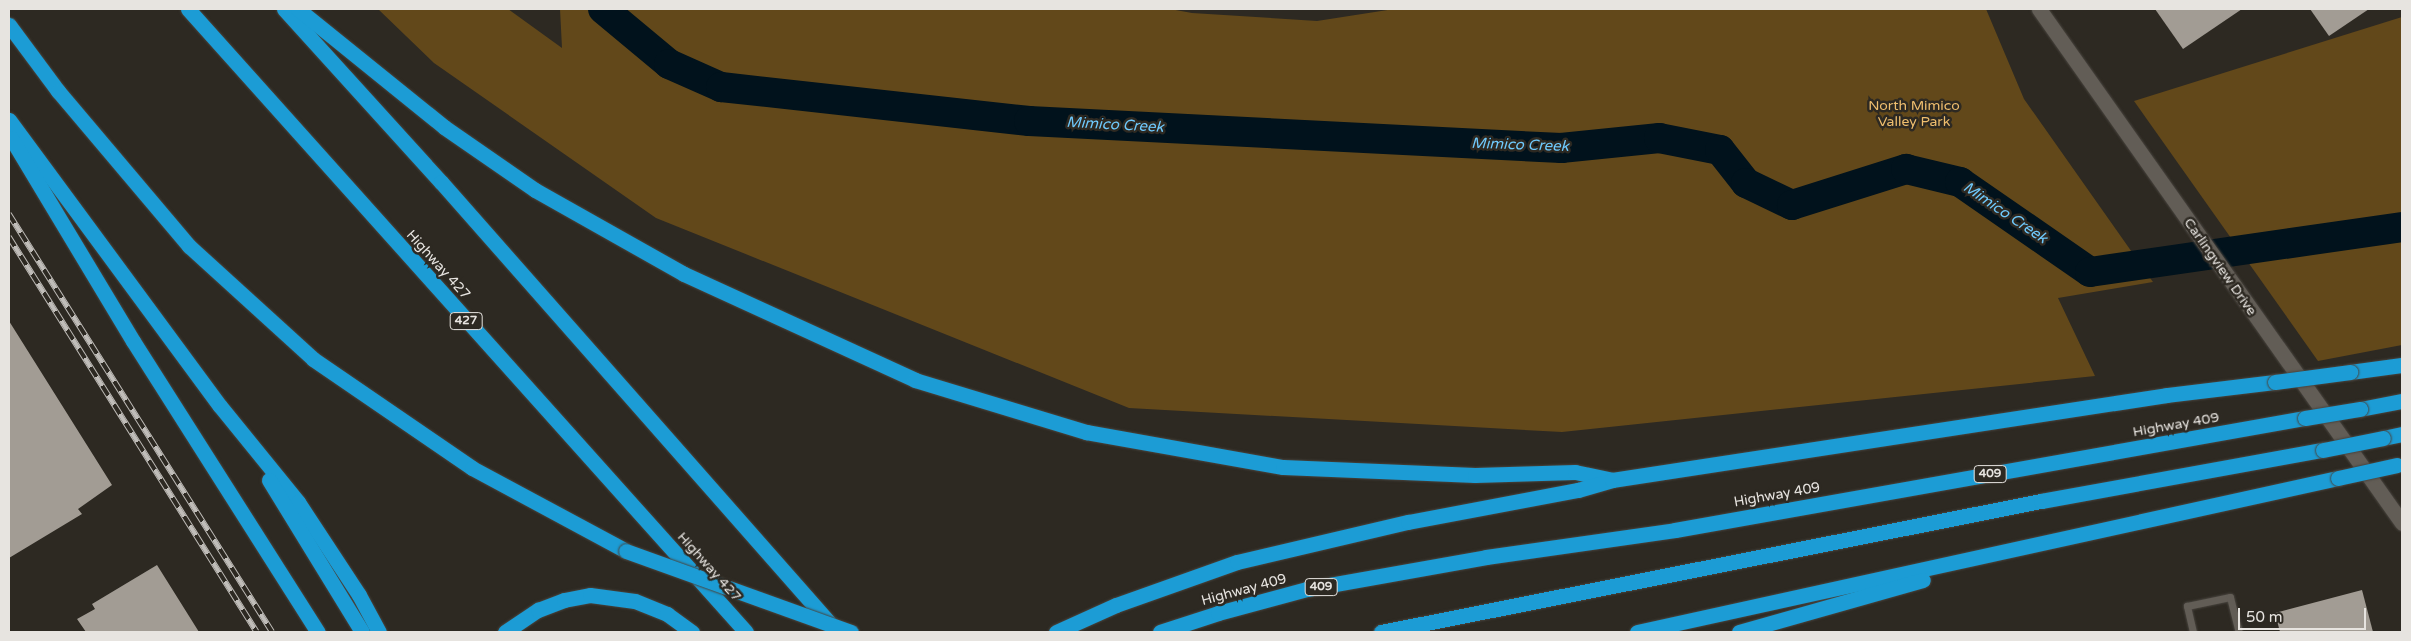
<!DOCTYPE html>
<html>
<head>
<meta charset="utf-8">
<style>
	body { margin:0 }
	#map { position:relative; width:2411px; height:641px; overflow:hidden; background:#2d2922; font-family:"Varela Round",sans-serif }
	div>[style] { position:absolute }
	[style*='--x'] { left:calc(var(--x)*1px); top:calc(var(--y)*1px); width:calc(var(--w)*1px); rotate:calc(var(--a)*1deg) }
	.green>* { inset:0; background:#62481a }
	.river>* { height:30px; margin:-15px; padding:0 15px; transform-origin:15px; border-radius:15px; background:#01121c }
	.building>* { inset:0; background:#a29c94 }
	.roads { filter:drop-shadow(0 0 1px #48443e) drop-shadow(0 0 1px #48443e) }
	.service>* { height:7px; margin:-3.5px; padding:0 3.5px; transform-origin:3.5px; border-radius:3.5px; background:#625d56 }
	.secondary>* { height:15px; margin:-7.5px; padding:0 7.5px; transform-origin:7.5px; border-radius:7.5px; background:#625d56 }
	.motorway>* { height:15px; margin:-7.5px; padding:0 7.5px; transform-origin:7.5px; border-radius:7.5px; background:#1c9cd5 }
	.rail>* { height:5.5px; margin-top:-2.75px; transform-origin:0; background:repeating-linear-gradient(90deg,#2d2922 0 11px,#c0bdb9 0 22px); box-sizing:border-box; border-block:1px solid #c0bdb9 }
	.bridges { filter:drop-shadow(0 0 1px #48443e) drop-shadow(0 0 1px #48443e) }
	.motorway-bridge>* { height:15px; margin:-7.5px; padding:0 7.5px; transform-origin:7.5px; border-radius:7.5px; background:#1c9cd5 }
	span { translate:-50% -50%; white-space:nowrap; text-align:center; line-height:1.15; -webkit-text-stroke:5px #2d2922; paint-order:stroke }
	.shield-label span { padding:1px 4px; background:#2d2922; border:1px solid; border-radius:4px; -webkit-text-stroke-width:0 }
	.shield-label { font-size:12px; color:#e7e4e0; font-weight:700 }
	.park-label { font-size:14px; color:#efbe6e }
	.street-label { font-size:14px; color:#e7e4e0 }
	.water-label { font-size:15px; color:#6fcafd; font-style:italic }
	.frame { position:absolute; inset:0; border:10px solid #e7e4e0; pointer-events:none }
	.scale { position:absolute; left:2238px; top:608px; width:128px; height:22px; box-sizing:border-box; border:2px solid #e7e4e0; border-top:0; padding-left:6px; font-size:15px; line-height:18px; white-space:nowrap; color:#e7e4e0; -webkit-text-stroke:4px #2d2922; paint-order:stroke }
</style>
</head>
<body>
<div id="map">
	<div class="green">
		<div style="clip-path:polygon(evenodd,378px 9px,508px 9px,562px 48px,560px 9px,1170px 9px,1192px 13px,1317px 21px,1394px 9px,1986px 9px,2024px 99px,2153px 282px,2058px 298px,2095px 376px,1562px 432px,1129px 408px,656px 218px,434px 63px,378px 9px,698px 87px,1302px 127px,1347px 133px,1329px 145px,698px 87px)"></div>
		<div style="clip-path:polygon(2402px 17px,2402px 345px,2318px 361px,2134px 101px)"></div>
	</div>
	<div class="river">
		<div style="--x:603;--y:9;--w:86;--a:39.8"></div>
		<div style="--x:669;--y:64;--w:57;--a:23.9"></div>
		<div style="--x:721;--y:87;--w:310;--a:6.3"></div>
		<div style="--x:1029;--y:121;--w:533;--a:2.91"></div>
		<div style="--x:1561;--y:148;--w:99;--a:-5.8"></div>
		<div style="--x:1659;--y:138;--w:62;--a:11.1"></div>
		<div style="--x:1720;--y:150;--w:42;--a:51.8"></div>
		<div style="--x:1746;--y:183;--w:51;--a:25.6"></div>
		<div style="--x:1792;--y:205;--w:120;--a:-17.5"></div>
		<div style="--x:1906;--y:169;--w:56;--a:13.5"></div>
		<div style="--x:1960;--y:182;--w:158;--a:34.7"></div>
		<div style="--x:2090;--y:272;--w:315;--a:-8.2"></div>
	</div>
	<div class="building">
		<div style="clip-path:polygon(2155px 9px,2242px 9px,2183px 49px)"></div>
		<div style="clip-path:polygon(2310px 9px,2369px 9px,2329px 36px)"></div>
		<div style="clip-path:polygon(9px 321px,112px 485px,78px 509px,82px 514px,9px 558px)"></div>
		<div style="clip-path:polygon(157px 565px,199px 632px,86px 632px,77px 619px,95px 609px,92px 604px)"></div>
		<div style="clip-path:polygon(2362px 590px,2373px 632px,2280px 632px,2275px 613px)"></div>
	</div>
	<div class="roads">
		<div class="service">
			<div style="--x:2193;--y:632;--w:27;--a:-103"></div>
			<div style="--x:2187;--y:606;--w:44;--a:-11.8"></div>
			<div style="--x:2230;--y:597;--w:36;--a:76"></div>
		</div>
		<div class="secondary">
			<div style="--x:2039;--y:9;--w:629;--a:54.77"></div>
		</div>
		<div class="motorway">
			<div style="--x:188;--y:9;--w:836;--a:48.15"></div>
			<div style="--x:284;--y:9;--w:234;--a:47.8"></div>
			<div style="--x:441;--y:182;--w:593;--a:48.62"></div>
			<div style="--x:298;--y:9;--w:188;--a:38.9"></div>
			<div style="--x:444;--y:127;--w:111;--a:34.7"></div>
			<div style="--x:535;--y:190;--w:171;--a:29.4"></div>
			<div style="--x:684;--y:274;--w:254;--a:24.6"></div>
			<div style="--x:915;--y:380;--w:179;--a:16.9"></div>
			<div style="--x:1086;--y:432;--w:200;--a:10.1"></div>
			<div style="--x:1283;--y:467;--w:192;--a:2.4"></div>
			<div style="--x:1475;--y:475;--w:100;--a:-1.7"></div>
			<div style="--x:1575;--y:472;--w:38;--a:12"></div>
			<div style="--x:9;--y:25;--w:82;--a:53.4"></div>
			<div style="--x:58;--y:91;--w:203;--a:49.8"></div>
			<div style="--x:189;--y:246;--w:168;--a:42.3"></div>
			<div style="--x:313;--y:359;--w:193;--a:34.4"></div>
			<div style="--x:472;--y:468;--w:175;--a:28.3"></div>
			<div style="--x:9;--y:120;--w:355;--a:53.6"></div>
			<div style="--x:220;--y:406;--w:124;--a:50.9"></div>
			<div style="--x:298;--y:502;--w:111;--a:56.7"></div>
			<div style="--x:359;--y:595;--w:42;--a:61.6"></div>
			<div style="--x:11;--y:138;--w:237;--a:59"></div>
			<div style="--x:133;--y:341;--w:345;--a:57.6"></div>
			<div style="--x:2350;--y:372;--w:52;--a:-7.7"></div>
			<div style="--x:2360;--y:409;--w:43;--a:-10.8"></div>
			<div style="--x:2383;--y:438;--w:19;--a:-12"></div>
			<div style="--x:269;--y:480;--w:178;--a:58.5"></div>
			<div style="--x:505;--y:632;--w:40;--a:-34"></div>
			<div style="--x:538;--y:610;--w:28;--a:-21"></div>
			<div style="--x:564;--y:600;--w:26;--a:-11"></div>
			<div style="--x:590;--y:595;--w:45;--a:7.6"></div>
			<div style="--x:635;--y:601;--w:35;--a:22"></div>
			<div style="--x:667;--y:614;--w:31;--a:36"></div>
			<div style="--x:1056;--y:632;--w:66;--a:-24.2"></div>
			<div style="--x:1116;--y:605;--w:128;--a:-19.6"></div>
			<div style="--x:1237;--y:562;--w:176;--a:-13.2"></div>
			<div style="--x:1408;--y:522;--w:173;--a:-10.7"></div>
			<div style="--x:1578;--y:490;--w:35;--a:-16"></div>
			<div style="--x:1612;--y:480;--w:561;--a:-8.71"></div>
			<div style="--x:2167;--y:395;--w:109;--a:-6.9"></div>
			<div style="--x:1160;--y:632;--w:61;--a:-18.1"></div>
			<div style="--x:1218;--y:613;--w:92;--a:-15.1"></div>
			<div style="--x:1307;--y:589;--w:182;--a:-10.1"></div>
			<div style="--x:1486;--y:557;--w:191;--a:-8.1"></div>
			<div style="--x:1675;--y:530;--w:640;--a:-10.08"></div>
			<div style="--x:1381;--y:632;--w:673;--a:-11.23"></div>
			<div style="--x:2041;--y:501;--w:287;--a:-10.3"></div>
			<div style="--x:1637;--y:632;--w:718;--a:-12.39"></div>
			<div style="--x:1739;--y:632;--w:191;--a:-15.8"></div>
		</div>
	</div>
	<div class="rail">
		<div style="--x:9;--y:214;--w:494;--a:57.8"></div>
		<div style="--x:9;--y:237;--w:466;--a:57.9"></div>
	</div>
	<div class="bridges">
		<div class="motorway-bridge">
			<div style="--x:2275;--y:382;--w:76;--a:-7.6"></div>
			<div style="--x:2305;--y:418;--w:56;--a:-9.3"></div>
			<div style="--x:2323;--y:450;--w:61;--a:-11.3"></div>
			<div style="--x:2338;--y:478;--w:60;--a:-12.4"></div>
			<div style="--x:626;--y:551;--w:239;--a:19.8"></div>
		</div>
	</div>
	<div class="shield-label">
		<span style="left:466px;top:321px">427</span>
		<span style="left:1990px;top:474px">409</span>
		<span style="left:1321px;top:587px">409</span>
	</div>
	<div class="park-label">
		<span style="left:1914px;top:114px">North Mimico<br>Valley Park</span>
	</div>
	<div class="street-label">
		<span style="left:438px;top:265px;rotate:48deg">Highway 427</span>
		<span style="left:2220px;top:267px;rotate:55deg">Carlingview Drive</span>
		<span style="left:2176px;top:425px;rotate:-10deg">Highway 409</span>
		<span style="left:1777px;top:495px;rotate:-10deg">Highway 409</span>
		<span style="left:709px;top:567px;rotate:48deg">Highway 427</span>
		<span style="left:1244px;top:590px;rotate:-15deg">Highway 409</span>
	</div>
	<div class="water-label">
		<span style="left:1115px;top:125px;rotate:3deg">Mimico Creek</span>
		<span style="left:1520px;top:145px;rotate:2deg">Mimico Creek</span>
		<span style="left:2005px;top:213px;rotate:34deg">Mimico Creek</span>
	</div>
	<div class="frame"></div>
	<div class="scale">50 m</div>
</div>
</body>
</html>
